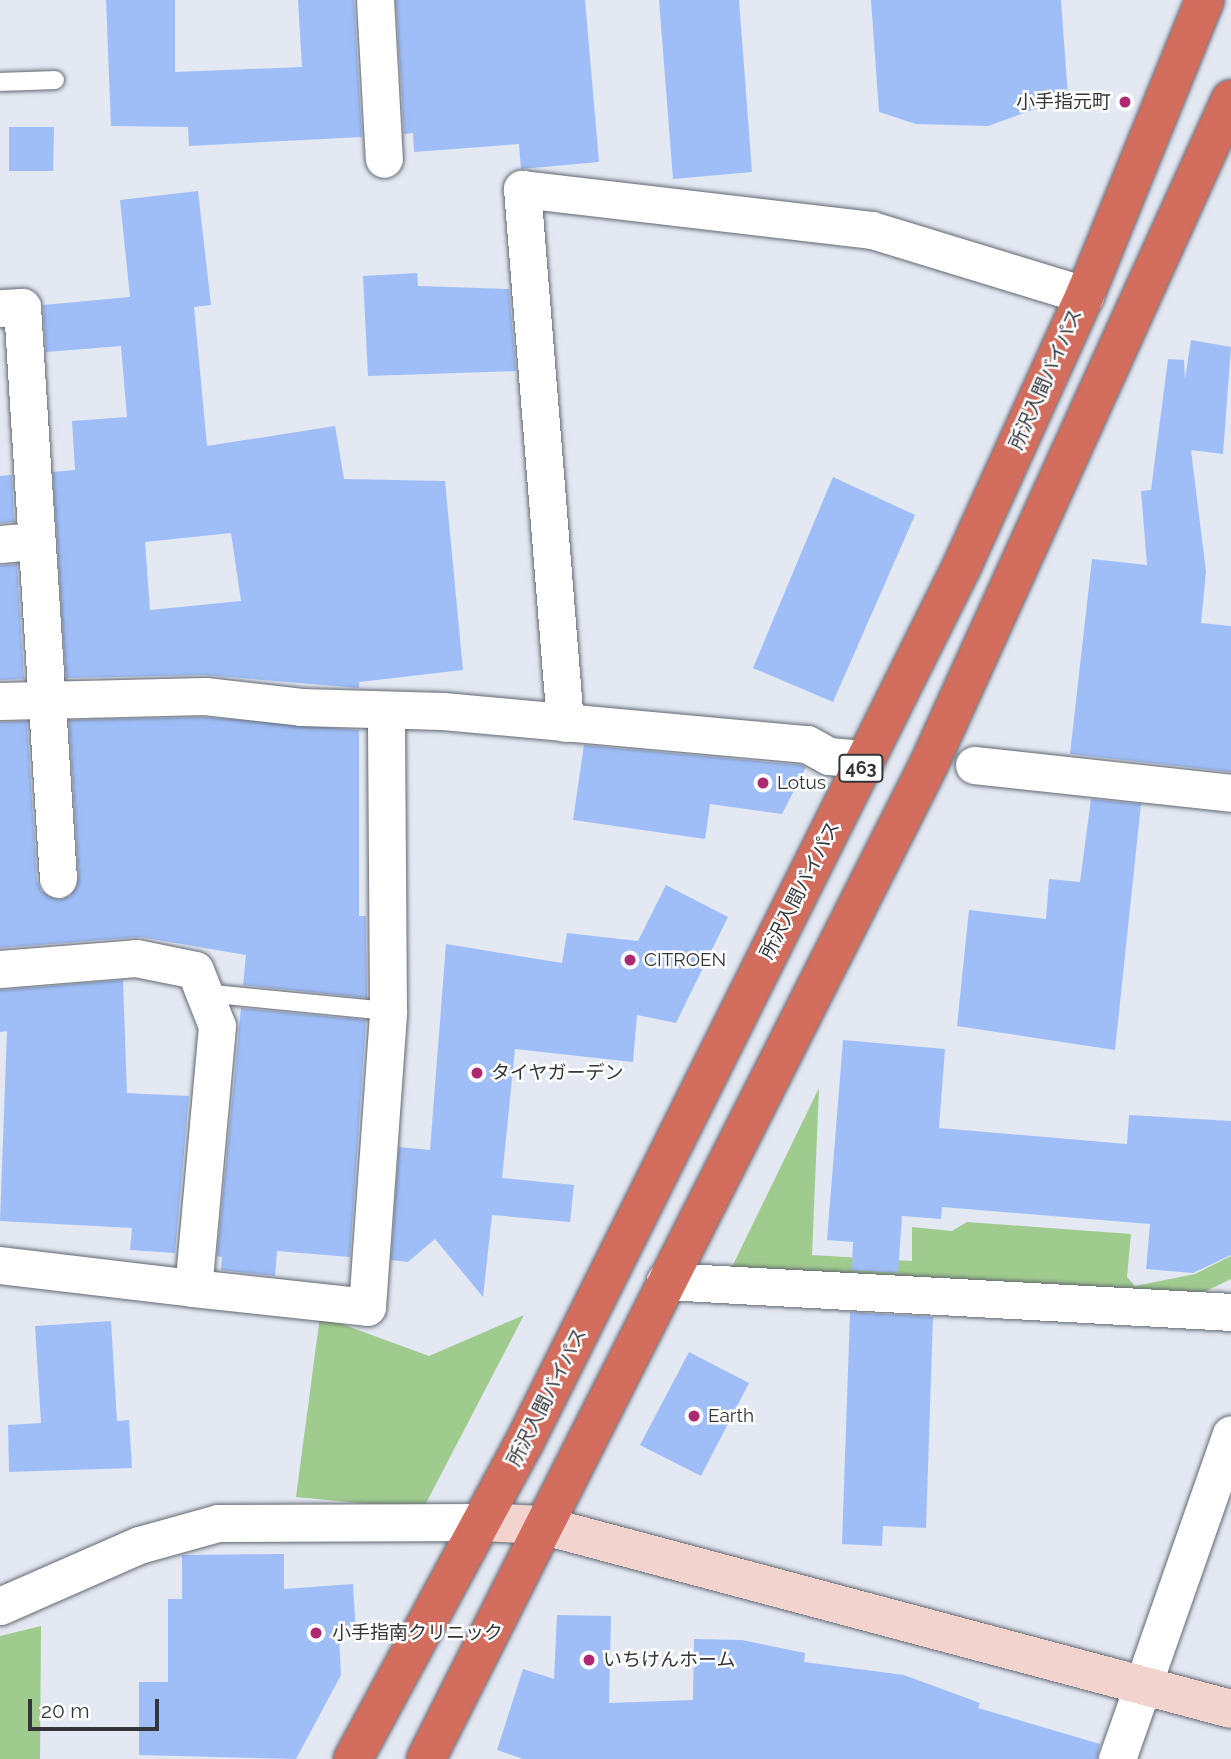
<!DOCTYPE html>
<html>
<head>
<meta charset="utf-8">
<style>
	body { margin:0 }
	#map { position:relative; width:1231px; height:1759px; overflow:hidden; background:#e3e8f3; font-family:Raleway,"Noto Sans JP",sans-serif }
	div>[style] { position:absolute }
	[style*='--x'] { left:calc(var(--x)*1px); top:calc(var(--y)*1px); width:calc(var(--w)*1px); rotate:calc(var(--a)*1deg) }
	.green>* { inset:0; background:#a0cb8e }
	.building>* { inset:0; background:#9fbef7 }
	.roads { filter:drop-shadow(0 0 2px #636871) drop-shadow(0 0 2px #636871) }
	.lane>* { height:18px; margin:-9px; padding:0 9px; transform-origin:9px; border-radius:9px; background:#fff }
	.street>* { height:37px; margin:-18.5px; padding:0 18.5px; transform-origin:18.5px; border-radius:18.5px; background:#fff }
	.secondary>* { height:38px; margin:-19px; padding:0 19px; transform-origin:19px; border-radius:19px; background:#f2d3ce }
	.highway>* { height:38px; margin:-19px; padding:0 19px; transform-origin:19px; border-radius:19px; background:#d36d5d }
	.dots>* { width:19px; height:19px; translate:-50% -50%; box-sizing:border-box; border:4px solid #fff; border-radius:50% }
	span { translate:-50% -50%; white-space:nowrap; text-align:center; line-height:1.15; -webkit-text-stroke:5px #fff; paint-order:stroke }
	.shield-label span { padding:2px 5px; background:#fff; border:2px solid; border-radius:5px; -webkit-text-stroke-width:0 }
	.shield-label { font-size:18px; color:#333539; font-weight:700 }
	.poi-label { font-size:19px; color:#333539 }
	.right { translate:-100% -50%; text-align:right }
	.left { translate:0 -50%; text-align:left }
	.street-label { font-size:19px; color:#333539 }
	.scale { position:absolute; left:28px; top:1699px; width:131px; height:32px; box-sizing:border-box; border:4px solid #333539; border-top:0; padding-left:9px; font-size:21px; line-height:24px; white-space:nowrap; color:#333539; -webkit-text-stroke:5px #fff; paint-order:stroke }
</style>
</head>
<body>
<div id="map">
	<div class="green">
		<div style="clip-path:polygon(819px 1088px,812px 1255px,912px 1261px,912px 1227px,952px 1231px,967px 1222px,1131px 1234px,1127px 1277px,1135px 1286px,1195px 1274px,1231px 1256px,1231px 1279px,1198px 1295px,729px 1273px)"></div>
		<div style="clip-path:polygon(524px 1315px,423px 1509px,296px 1497px,320px 1316px,429px 1356px)"></div>
		<div style="clip-path:polygon(41px 1626px,40px 1759px,0 1759px,0 1636px)"></div>
	</div>
	<div class="building">
		<div style="clip-path:polygon(106px 0,175px 0,175px 72px,302px 67px,298px 0,354px 0,362px 137px,189px 146px,188px 127px,111px 126px)"></div>
		<div style="clip-path:polygon(396px 0,585px 0,599px 162px,521px 169px,519px 144px,414px 152px,413px 133px,404px 134px)"></div>
		<div style="clip-path:polygon(659px 0,739px 0,752px 172px,673px 179px)"></div>
		<div style="clip-path:polygon(871px 0,1061px 0,1068px 97px,988px 126px,916px 124px,879px 112px)"></div>
		<div style="clip-path:polygon(9px 127px,54px 127px,53px 171px,9px 171px)"></div>
		<div style="clip-path:polygon(evenodd,198px 191px,211px 305px,194px 307px,207px 446px,335px 426px,344px 479px,445px 481px,463px 670px,359px 682px,359px 688px,205px 675px,66px 678px,53px 472px,75px 470px,72px 421px,127px 417px,121px 346px,46px 352px,43px 305px,130px 297px,120px 200px,198px 191px,231px 533px,241px 601px,150px 610px,145px 542px,231px 533px)"></div>
		<div style="clip-path:polygon(417px 273px,418px 286px,509px 289px,516px 371px,368px 376px,363px 276px)"></div>
		<div style="clip-path:polygon(1191px 340px,1231px 347px,1223px 454px,1191px 450px,1206px 572px,1201px 623px,1231px 626px,1231px 772px,1070px 754px,1092px 559px,1147px 565px,1141px 491px,1151px 490px,1168px 359px,1184px 360px,1185px 379px)"></div>
		<div style="clip-path:polygon(12px 475px,14px 522px,0 523px,0 476px)"></div>
		<div style="clip-path:polygon(833px 477px,915px 515px,833px 702px,753px 668px)"></div>
		<div style="clip-path:polygon(17px 564px,24px 679px,0 680px,0 565px)"></div>
		<div style="clip-path:polygon(204px 717px,359px 730px,359px 916px,366px 916px,367px 998px,243px 985px,246px 955px,140px 937px,0 948px,0 722px,27px 721px,37px 880px,41px 891px,59px 900px,70px 896px,79px 878px,69px 720px)"></div>
		<div style="clip-path:polygon(584px 745px,801px 765px,806px 767px,782px 814px,710px 804px,705px 839px,573px 820px)"></div>
		<div style="clip-path:polygon(1091px 799px,1141px 804px,1115px 1050px,957px 1026px,969px 910px,1046px 919px,1049px 879px,1080px 882px)"></div>
		<div style="clip-path:polygon(666px 885px,728px 917px,676px 1023px,637px 1015px,633px 1062px,515px 1049px,502px 1178px,574px 1185px,570px 1222px,492px 1215px,483px 1297px,435px 1239px,408px 1262px,391px 1260px,399px 1147px,430px 1150px,446px 944px,562px 963px,567px 933px,638px 941px)"></div>
		<div style="clip-path:polygon(123px 980px,127px 1093px,189px 1096px,175px 1253px,130px 1250px,132px 1228px,0 1221px,7px 1031px,0 1032px,0 990px)"></div>
		<div style="clip-path:polygon(241px 1008px,366px 1020px,350px 1257px,277px 1251px,275px 1276px,221px 1270px,222px 1257px,217px 1256px)"></div>
		<div style="clip-path:polygon(843px 1040px,945px 1049px,939px 1128px,1127px 1144px,1129px 1115px,1231px 1121px,1231px 1255px,1193px 1273px,1146px 1269px,1150px 1224px,942px 1207px,941px 1219px,902px 1216px,898px 1273px,852px 1270px,853px 1242px,827px 1240px)"></div>
		<div style="clip-path:polygon(850px 1312px,933px 1317px,926px 1528px,883px 1526px,882px 1546px,842px 1544px)"></div>
		<div style="clip-path:polygon(111px 1321px,117px 1421px,129px 1420px,132px 1468px,9px 1472px,8px 1425px,41px 1423px,35px 1326px)"></div>
		<div style="clip-path:polygon(689px 1352px,749px 1383px,701px 1476px,640px 1445px)"></div>
		<div style="clip-path:polygon(284px 1554px,284px 1589px,353px 1584px,356px 1635px,339px 1636px,341px 1675px,296px 1759px,139px 1755px,139px 1682px,168px 1682px,168px 1599px,182px 1599px,182px 1555px)"></div>
		<div style="clip-path:polygon(557px 1615px,611px 1616px,609px 1703px,693px 1700px,694px 1639px,742px 1640px,805px 1653px,804px 1662px,904px 1675px,980px 1703px,978px 1708px,1100px 1744px,1097px 1759px,523px 1759px,497px 1750px,523px 1669px,554px 1679px)"></div>
	</div>
	<div class="roads">
		<div class="lane">
			<div style="--x:0;--y:82;--w:55;--a:-2.1"></div>
			<div style="--x:204;--y:993;--w:185;--a:5.6"></div>
		</div>
		<div class="street">
			<div style="--x:375;--y:0;--w:159;--a:86.8"></div>
			<div style="--x:0;--y:308;--w:22;--a:-3"></div>
			<div style="--x:22;--y:307;--w:573;--a:86.4"></div>
			<div style="--x:0;--y:544;--w:36;--a:-5"></div>
			<div style="--x:0;--y:701;--w:205;--a:-1.4"></div>
			<div style="--x:205;--y:696;--w:97;--a:6.5"></div>
			<div style="--x:301;--y:707;--w:142;--a:1.6"></div>
			<div style="--x:443;--y:711;--w:365;--a:5.2"></div>
			<div style="--x:807;--y:744;--w:25;--a:29"></div>
			<div style="--x:829;--y:756;--w:37;--a:5"></div>
			<div style="--x:565;--y:723;--w:536;--a:-94.6"></div>
			<div style="--x:522;--y:189;--w:352;--a:6.7"></div>
			<div style="--x:872;--y:230;--w:223;--a:17"></div>
			<div style="--x:974;--y:765;--w:259;--a:6.2"></div>
			<div style="--x:0;--y:969;--w:136;--a:-4.6"></div>
			<div style="--x:136;--y:958;--w:60;--a:11.5"></div>
			<div style="--x:195;--y:970;--w:60;--a:68.6"></div>
			<div style="--x:217;--y:1026;--w:263;--a:95.2"></div>
			<div style="--x:193;--y:1288;--w:194;--a:-173.2"></div>
			<div style="--x:665;--y:1281;--w:567;--a:3.13"></div>
			<div style="--x:193;--y:1288;--w:175;--a:6.2"></div>
			<div style="--x:367;--y:1307;--w:297;--a:-85.9"></div>
			<div style="--x:388;--y:1011;--w:300;--a:-90.4"></div>
			<div style="--x:0;--y:1606;--w:152;--a:-23.7"></div>
			<div style="--x:139;--y:1545;--w:82;--a:-15.6"></div>
			<div style="--x:218;--y:1523;--w:265;--a:-0.2"></div>
			<div style="--x:1117;--y:1759;--w:344;--a:-70.7"></div>
		</div>
		<div class="secondary">
			<div style="--x:483;--y:1522;--w:58;--a:3"></div>
			<div style="--x:541;--y:1525;--w:714;--a:14.93"></div>
		</div>
		<div class="highway">
			<div style="--x:353;--y:1759;--w:359;--a:-61.6"></div>
			<div style="--x:524;--y:1443;--w:978;--a:-63.46"></div>
			<div style="--x:961;--y:568;--w:300;--a:-65.6"></div>
			<div style="--x:1085;--y:295;--w:318;--a:-67.9"></div>
			<div style="--x:426;--y:1759;--w:1115;--a:-63.18"></div>
			<div style="--x:929;--y:764;--w:730;--a:-65.58"></div>
		</div>
	</div>
	<div class="dots">
		<div style="left:1125px;top:102px;background:#ae2971"></div>
		<div style="left:763px;top:783px;background:#ae2971"></div>
		<div style="left:630px;top:960px;background:#ae2971"></div>
		<div style="left:477px;top:1073px;background:#ae2971"></div>
		<div style="left:694px;top:1416px;background:#ae2971"></div>
		<div style="left:316px;top:1633px;background:#ae2971"></div>
		<div style="left:589px;top:1660px;background:#ae2971"></div>
	</div>
	<div class="shield-label">
		<span style="left:861px;top:768px">463</span>
	</div>
	<div class="poi-label">
		<span class="right" style="left:1111px;top:102px">小手指元町</span>
		<span class="left" style="left:777px;top:783px">Lotus</span>
		<span class="left" style="left:644px;top:960px">CITROEN</span>
		<span class="left" style="left:491px;top:1073px">タイヤガーデン</span>
		<span class="left" style="left:708px;top:1416px">Earth</span>
		<span class="left" style="left:332px;top:1633px">小手指南クリニック</span>
		<span class="left" style="left:603px;top:1660px">いちけんホーム</span>
	</div>
	<div class="street-label">
		<span style="left:1046px;top:379px;rotate:-66deg">所沢入間バイパス</span>
		<span style="left:800px;top:890px;rotate:-63deg">所沢入間バイパス</span>
		<span style="left:547px;top:1397px;rotate:-63deg">所沢入間バイパス</span>
	</div>
	<div class="scale">20 m</div>
</div>
</body>
</html>
